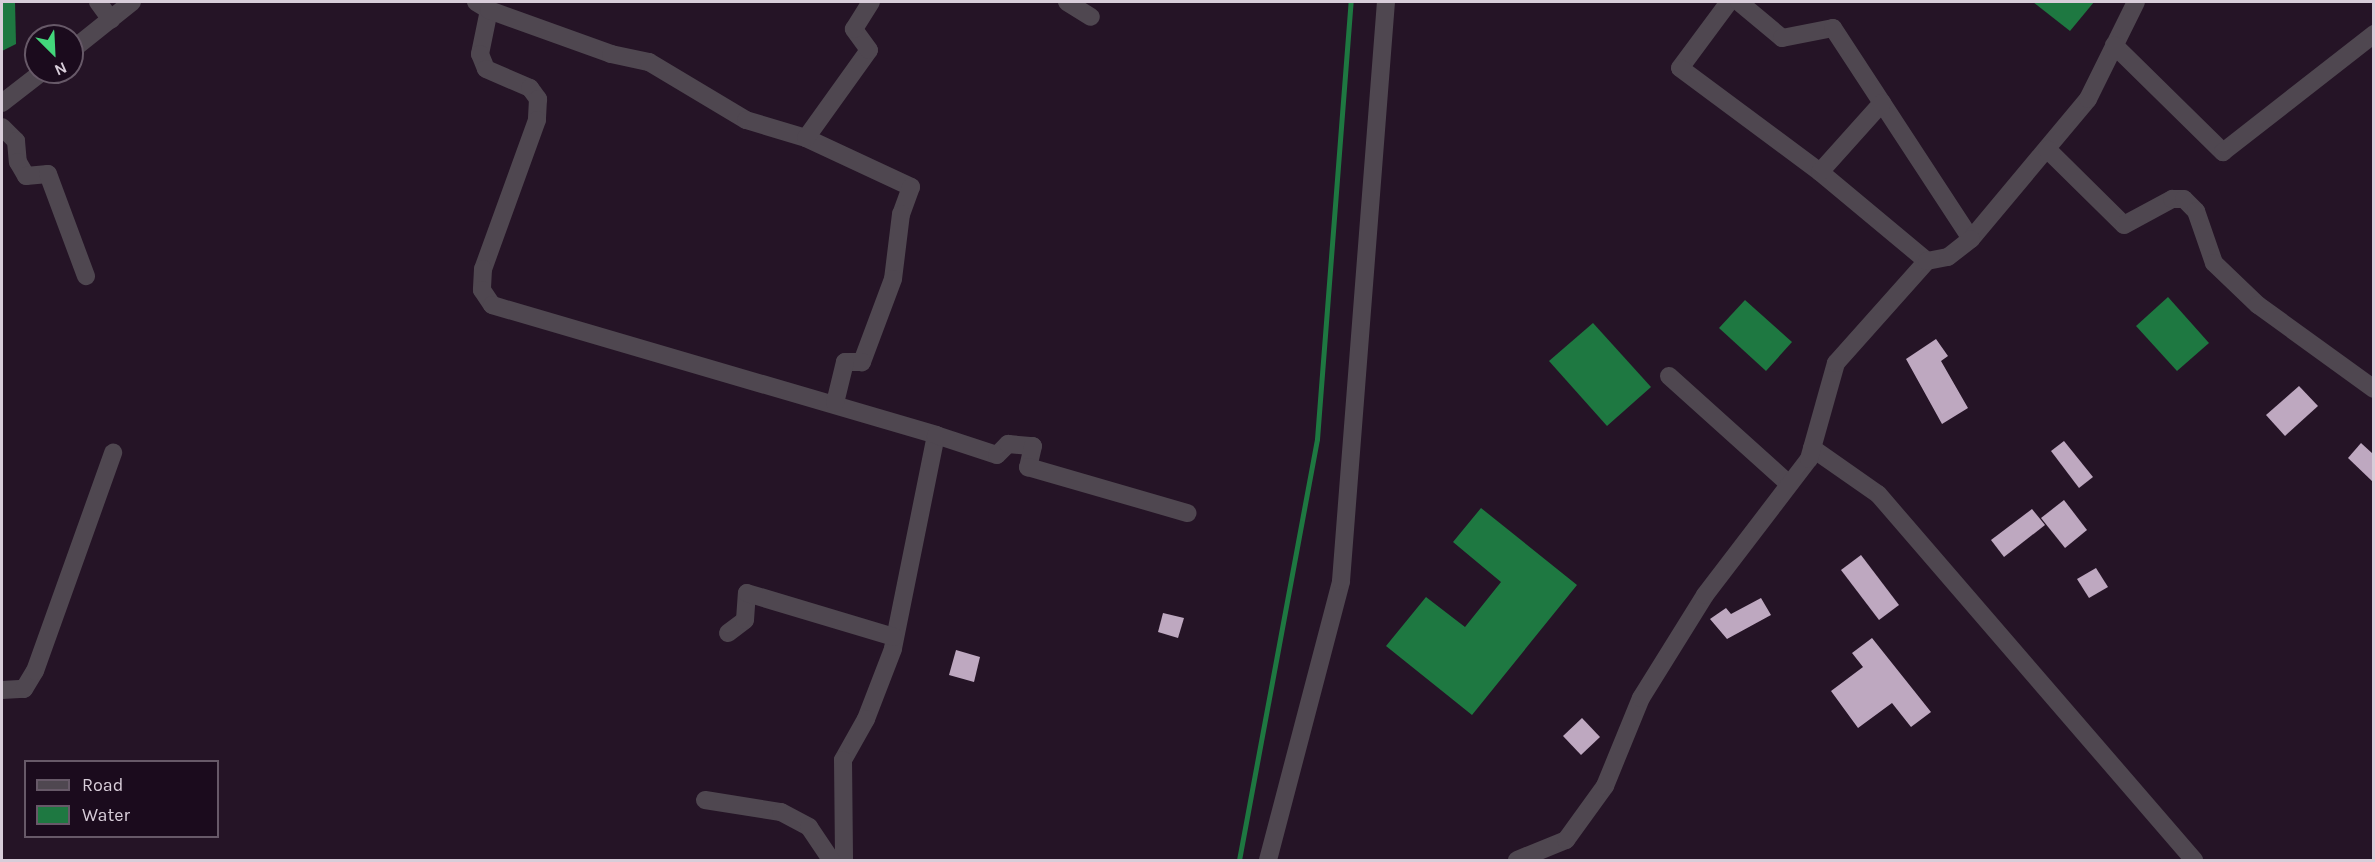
<!DOCTYPE html>
<html>
<head>
<meta charset="utf-8">
<style>
	body { margin:0 }
	#map { position:relative; width:2375px; height:862px; overflow:hidden; background:#251426; font-family:Karla,sans-serif }
	div>[style] { position:absolute }
	[style*='--x'] { left:calc(var(--x)*1px); top:calc(var(--y)*1px); width:calc(var(--w)*1px); rotate:calc(var(--a)*1deg) }
	.water>* { inset:0; background:#1e7841 }
	.stream>* { height:5px; margin:-2.5px; padding:0 2.5px; transform-origin:2.5px; border-radius:2.5px; background:#1e7841 }
	.building>* { inset:0; background:#bea8c0 }
	.minor>* { height:18px; margin:-9px; padding:0 9px; transform-origin:9px; border-radius:9px; background:#4f4750 }
	span { translate:-50% -50%; white-space:nowrap; text-align:center; line-height:1.15; -webkit-text-stroke:6px #1b0b1d; paint-order:stroke }
	.frame { position:absolute; inset:0; border:3px solid #d8cdd9; pointer-events:none }
	.legend { position:absolute; left:24px; top:760px; width:195px; height:78px; box-sizing:border-box; background:#1b0b1d; border:2px solid #675968; margin:0; padding:8px 10px; list-style:none; font-size:18px; color:#d8cdd9 }
	.legend li { display:flex; align-items:center; gap:12px; height:30px }
	.legend b { width:30px; border:2px solid #675968 }
	.north { position:absolute; left:24px; top:24px; width:60px; height:60px; box-sizing:border-box; background:#1b0b1d; border:2px solid #675968; border-radius:50%; rotate:156deg; font-size:16px; font-weight:700; line-height:24px; text-align:center; color:#d8cdd9 }
	.north::after { content:''; display:block; margin:auto; width:21px; height:27px; background:#43d77b; clip-path:polygon(50% 0,100% 100%,50% 72%,0 100%) }
</style>
</head>
<body>
<div id="map">
	<div class="water">
		<div style="clip-path:polygon(2px 2px,15px 2px,16px 44px,2px 51px)"></div>
		<div style="clip-path:polygon(2033px 2px,2094px 2px,2070px 31px)"></div>
		<div style="clip-path:polygon(2168px 297px,2209px 343px,2177px 371px,2136px 326px)"></div>
		<div style="clip-path:polygon(1745px 300px,1792px 342px,1766px 371px,1719px 328px)"></div>
		<div style="clip-path:polygon(1593px 323px,1651px 387px,1607px 426px,1549px 361px)"></div>
		<div style="clip-path:polygon(1481px 508px,1577px 585px,1472px 715px,1386px 646px,1426px 597px,1465px 627px,1501px 582px,1453px 542px)"></div>
	</div>
	<div class="stream">
		<div style="--x:1239;--y:860;--w:428;--a:-79.5"></div>
		<div style="--x:1317;--y:439;--w:438;--a:-85.6"></div>
	</div>
	<div class="building">
		<div style="clip-path:polygon(1936px 339px,1948px 356px,1941px 361px,1968px 408px,1942px 424px,1906px 359px)"></div>
		<div style="clip-path:polygon(2299px 386px,2318px 406px,2285px 436px,2266px 415px)"></div>
		<div style="clip-path:polygon(2064px 441px,2093px 477px,2079px 488px,2051px 451px)"></div>
		<div style="clip-path:polygon(2361px 443px,2373px 454px,2373px 482px,2348px 458px)"></div>
		<div style="clip-path:polygon(2064px 500px,2087px 530px,2065px 548px,2041px 518px)"></div>
		<div style="clip-path:polygon(2032px 509px,2045px 525px,2004px 557px,1991px 540px)"></div>
		<div style="clip-path:polygon(1861px 555px,1899px 605px,1879px 620px,1841px 570px)"></div>
		<div style="clip-path:polygon(2096px 568px,2108px 587px,2089px 598px,2077px 579px)"></div>
		<div style="clip-path:polygon(1761px 598px,1771px 615px,1727px 639px,1710px 619px,1726px 608px,1731px 614px)"></div>
		<div style="clip-path:polygon(1163px 613px,1184px 618px,1178px 638px,1158px 632px)"></div>
		<div style="clip-path:polygon(1872px 638px,1931px 712px,1911px 727px,1892px 703px,1858px 728px,1831px 691px,1863px 667px,1852px 653px)"></div>
		<div style="clip-path:polygon(956px 650px,980px 657px,974px 682px,949px 675px)"></div>
		<div style="clip-path:polygon(1582px 718px,1600px 737px,1581px 755px,1563px 736px)"></div>
	</div>
	<div class="minor">
		<div style="--x:98;--y:2;--w:22;--a:54"></div>
		<div style="--x:476;--y:2;--w:15;--a:32"></div>
		<div style="--x:489;--y:10;--w:45;--a:101.6"></div>
		<div style="--x:480;--y:54;--w:16;--a:68"></div>
		<div style="--x:486;--y:69;--w:48;--a:23.4"></div>
		<div style="--x:530;--y:88;--w:14;--a:54"></div>
		<div style="--x:538;--y:99;--w:21;--a:93"></div>
		<div style="--x:537;--y:120;--w:158;--a:109.9"></div>
		<div style="--x:483;--y:269;--w:21;--a:93"></div>
		<div style="--x:482;--y:290;--w:18;--a:56"></div>
		<div style="--x:492;--y:305;--w:463;--a:16.3"></div>
		<div style="--x:936;--y:435;--w:218;--a:101.4"></div>
		<div style="--x:893;--y:649;--w:75;--a:111.1"></div>
		<div style="--x:866;--y:719;--w:47;--a:119.3"></div>
		<div style="--x:843;--y:760;--w:100;--a:89.4"></div>
		<div style="--x:1067;--y:2;--w:28;--a:32"></div>
		<div style="--x:1729;--y:2;--w:82;--a:126.6"></div>
		<div style="--x:1680;--y:68;--w:174;--a:36.6"></div>
		<div style="--x:1820;--y:172;--w:139;--a:39.8"></div>
		<div style="--x:1739;--y:2;--w:56;--a:39.9"></div>
		<div style="--x:1782;--y:38;--w:52;--a:-11.1"></div>
		<div style="--x:1833;--y:28;--w:252;--a:56.8"></div>
		<div style="--x:1971;--y:239;--w:182;--a:-50.1"></div>
		<div style="--x:2088;--y:99;--w:108;--a:-63.7"></div>
		<div style="--x:489;--y:10;--w:130;--a:19.8"></div>
		<div style="--x:611;--y:54;--w:39;--a:12"></div>
		<div style="--x:649;--y:62;--w:113;--a:30.9"></div>
		<div style="--x:746;--y:120;--w:63;--a:16.7"></div>
		<div style="--x:806;--y:138;--w:116;--a:25"></div>
		<div style="--x:911;--y:187;--w:29;--a:110"></div>
		<div style="--x:901;--y:214;--w:65;--a:97"></div>
		<div style="--x:893;--y:279;--w:89;--a:110.5"></div>
		<div style="--x:862;--y:362;--w:17;--a:180"></div>
		<div style="--x:845;--y:362;--w:42;--a:103.7"></div>
		<div style="--x:2114;--y:45;--w:153;--a:44.5"></div>
		<div style="--x:2223;--y:152;--w:192;--a:-38"></div>
		<div style="--x:72;--y:50;--w:77;--a:-38.7"></div>
		<div style="--x:2;--y:103;--w:51;--a:-37.8"></div>
		<div style="--x:2;--y:127;--w:20;--a:45"></div>
		<div style="--x:16;--y:141;--w:21;--a:85"></div>
		<div style="--x:18;--y:162;--w:16;--a:60"></div>
		<div style="--x:26;--y:176;--w:22;--a:-5"></div>
		<div style="--x:48;--y:174;--w:109;--a:69.6"></div>
		<div style="--x:806;--y:138;--w:108;--a:-54.4"></div>
		<div style="--x:869;--y:50;--w:26;--a:-126"></div>
		<div style="--x:854;--y:29;--w:32;--a:-58"></div>
		<div style="--x:2047;--y:149;--w:108;--a:44.6"></div>
		<div style="--x:2124;--y:225;--w:55;--a:-28.4"></div>
		<div style="--x:2172;--y:199;--w:12;--a:0"></div>
		<div style="--x:2184;--y:199;--w:17;--a:45"></div>
		<div style="--x:2196;--y:211;--w:55;--a:70.9"></div>
		<div style="--x:2214;--y:263;--w:61;--a:43.7"></div>
		<div style="--x:2258;--y:305;--w:143;--a:35.9"></div>
		<div style="--x:1820;--y:172;--w:93;--a:-48.1"></div>
		<div style="--x:1669;--y:376;--w:161;--a:42"></div>
		<div style="--x:936;--y:435;--w:64;--a:18.2"></div>
		<div style="--x:997;--y:455;--w:16;--a:-45"></div>
		<div style="--x:1008;--y:444;--w:25;--a:5"></div>
		<div style="--x:1033;--y:446;--w:22;--a:103"></div>
		<div style="--x:1028;--y:467;--w:166;--a:16.1"></div>
		<div style="--x:1812;--y:448;--w:80;--a:34.9"></div>
		<div style="--x:1878;--y:494;--w:484;--a:49.2"></div>
		<div style="--x:728;--y:633;--w:21;--a:-37"></div>
		<div style="--x:745;--y:620;--w:27;--a:-86"></div>
		<div style="--x:747;--y:593;--w:153;--a:16.7"></div>
		<div style="--x:2;--y:690;--w:22;--a:-3"></div>
		<div style="--x:24;--y:689;--w:21;--a:-59"></div>
		<div style="--x:35;--y:671;--w:232;--a:-70.3"></div>
		<div style="--x:705;--y:800;--w:77;--a:9"></div>
		<div style="--x:781;--y:812;--w:32;--a:28"></div>
		<div style="--x:809;--y:827;--w:40;--a:56"></div>
		<div style="--x:1268;--y:860;--w:288;--a:-75.3"></div>
		<div style="--x:1341;--y:581;--w:581;--a:-85.56"></div>
		<div style="--x:1517;--y:860;--w:53;--a:-22.2"></div>
		<div style="--x:1566;--y:840;--w:67;--a:-54.2"></div>
		<div style="--x:1605;--y:786;--w:95;--a:-67.8"></div>
		<div style="--x:1641;--y:698;--w:121;--a:-58.1"></div>
		<div style="--x:1705;--y:595;--w:171;--a:-52.6"></div>
		<div style="--x:1809;--y:459;--w:100;--a:-74.3"></div>
		<div style="--x:1836;--y:363;--w:137;--a:-48.3"></div>
		<div style="--x:1927;--y:261;--w:21;--a:-11"></div>
		<div style="--x:1948;--y:257;--w:29;--a:-38"></div>
	</div>
	<div class="frame"></div>
	<ul class="legend">
	<li><b style="height:8px;background:#4f4750"></b>Road</li>
	<li><b style="height:16px;background:#1e7841"></b>Water</li>
	</ul>
	<div class="north">N</div>
</div>
</body>
</html>
